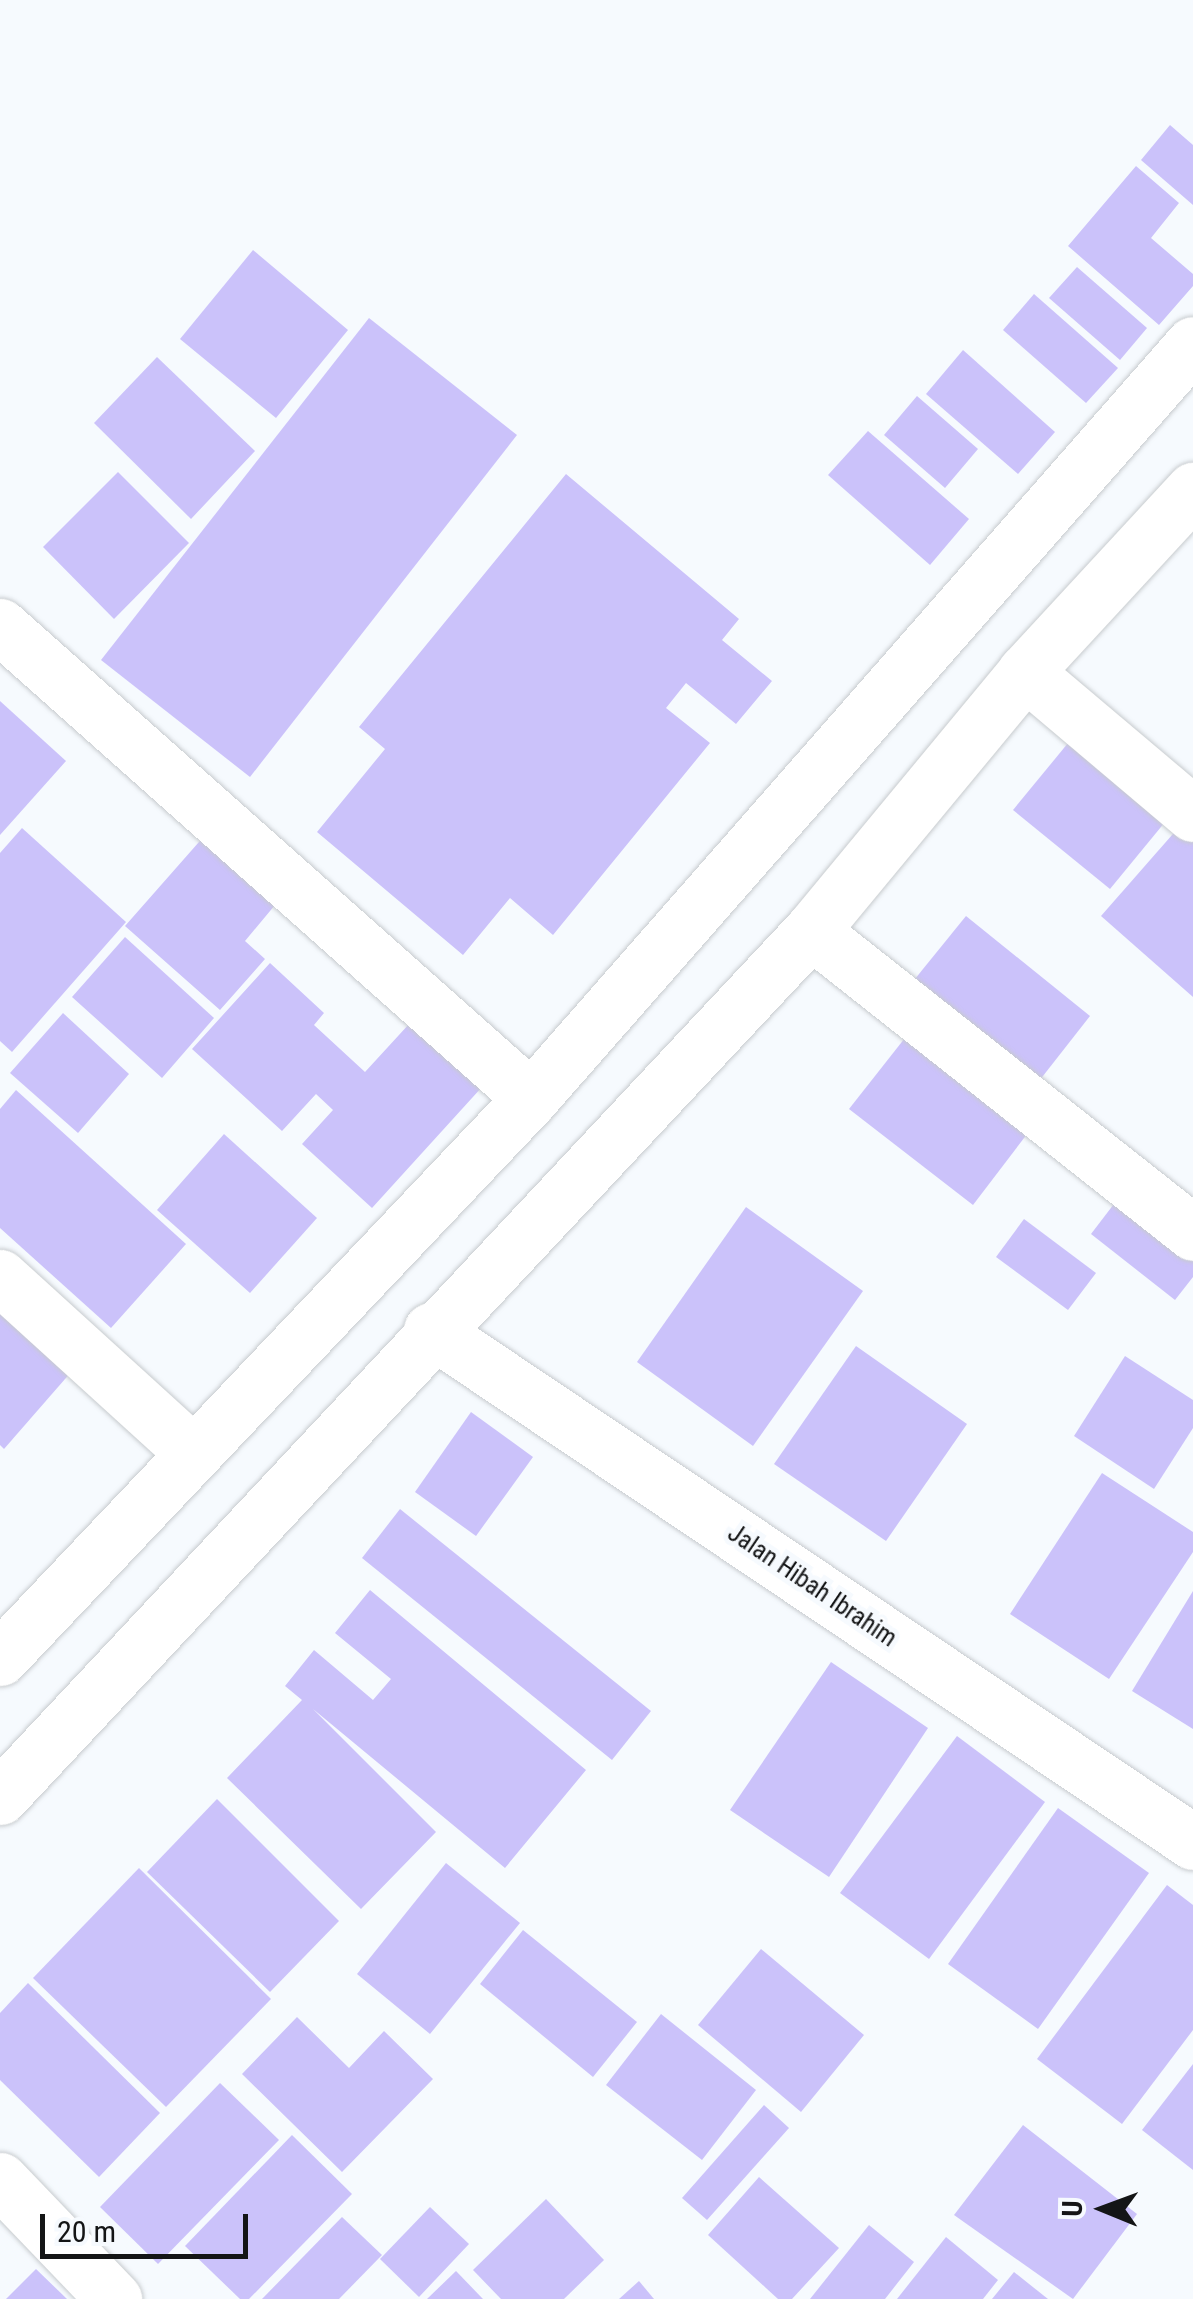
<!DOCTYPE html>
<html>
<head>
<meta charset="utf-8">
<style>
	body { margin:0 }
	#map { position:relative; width:1193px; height:2299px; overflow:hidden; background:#f6fafe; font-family:"Roboto Condensed",sans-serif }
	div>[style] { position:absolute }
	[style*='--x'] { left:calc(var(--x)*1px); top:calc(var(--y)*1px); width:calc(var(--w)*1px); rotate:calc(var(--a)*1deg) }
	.building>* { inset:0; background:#cbc2fa }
	.roads { filter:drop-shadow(0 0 2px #c7cbce) drop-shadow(0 0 2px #c7cbce) }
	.minor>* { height:55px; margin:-27.5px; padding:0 27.5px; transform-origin:27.5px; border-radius:27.5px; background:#fff }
	.major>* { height:55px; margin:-27.5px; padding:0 27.5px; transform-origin:27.5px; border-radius:27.5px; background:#fff }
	span { translate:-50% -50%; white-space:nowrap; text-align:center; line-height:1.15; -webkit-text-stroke:10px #f6fafe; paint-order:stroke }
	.street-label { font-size:25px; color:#141516 }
	.north { position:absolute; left:1053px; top:2159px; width:100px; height:100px; -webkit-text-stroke:8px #f6fafe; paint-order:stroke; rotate:271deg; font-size:28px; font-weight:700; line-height:40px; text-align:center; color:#141516 }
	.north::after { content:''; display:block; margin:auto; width:35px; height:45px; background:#141516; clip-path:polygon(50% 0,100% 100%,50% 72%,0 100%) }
	.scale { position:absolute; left:40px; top:2214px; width:208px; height:45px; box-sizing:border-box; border:5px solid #141516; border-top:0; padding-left:12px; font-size:30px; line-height:35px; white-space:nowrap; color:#141516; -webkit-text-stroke:8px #f6fafe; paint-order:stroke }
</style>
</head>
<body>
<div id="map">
	<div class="building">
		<div style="clip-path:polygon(1170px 125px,1193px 145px,1193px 205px,1141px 160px)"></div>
		<div style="clip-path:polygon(1136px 166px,1179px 203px,1151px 238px,1193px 274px,1193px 286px,1159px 325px,1068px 246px)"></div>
		<div style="clip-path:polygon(253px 250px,348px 330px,276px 418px,180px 339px)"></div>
		<div style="clip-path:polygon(1077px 267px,1147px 328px,1120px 360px,1049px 298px)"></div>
		<div style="clip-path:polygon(1034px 294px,1118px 368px,1086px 403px,1003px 330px)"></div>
		<div style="clip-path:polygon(369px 318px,517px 435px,250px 777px,101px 660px)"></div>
		<div style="clip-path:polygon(963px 350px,1055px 432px,1018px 474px,926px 394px)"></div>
		<div style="clip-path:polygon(157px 357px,255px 451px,191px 519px,94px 423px)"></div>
		<div style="clip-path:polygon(917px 396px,978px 449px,945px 488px,884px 435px)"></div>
		<div style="clip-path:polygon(868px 431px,969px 519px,930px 565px,828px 475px)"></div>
		<div style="clip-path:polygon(118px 472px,189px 543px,114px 619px,43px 547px)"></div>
		<div style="clip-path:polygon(566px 474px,739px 619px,722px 640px,772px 681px,736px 724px,686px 683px,666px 708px,710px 743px,553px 935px,510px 898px,463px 955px,317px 832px,385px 749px,359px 727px)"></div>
		<div style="clip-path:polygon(0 701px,66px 761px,0 835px)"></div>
		<div style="clip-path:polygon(1073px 737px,1170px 816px,1110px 889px,1013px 810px)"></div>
		<div style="clip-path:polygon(1179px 827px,1193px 839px,1193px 997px,1101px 916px)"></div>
		<div style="clip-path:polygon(22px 828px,126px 922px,12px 1052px,0 1041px,0 853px)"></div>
		<div style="clip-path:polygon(206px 834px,280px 899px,245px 941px,265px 959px,220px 1010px,125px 926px)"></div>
		<div style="clip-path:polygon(966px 916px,1090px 1016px,1032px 1090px,906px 990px)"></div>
		<div style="clip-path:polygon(125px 937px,214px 1018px,162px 1078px,72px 997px)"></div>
		<div style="clip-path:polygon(270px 963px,324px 1013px,314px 1025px,365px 1072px,421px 1011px,492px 1076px,372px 1208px,302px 1144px,333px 1110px,316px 1094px,282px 1131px,192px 1049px)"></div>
		<div style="clip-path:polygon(63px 1013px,129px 1074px,78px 1133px,10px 1073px)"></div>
		<div style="clip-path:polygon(912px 1029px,1034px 1125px,973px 1205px,849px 1109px)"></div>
		<div style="clip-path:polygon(16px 1090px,186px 1244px,111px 1328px,0 1228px,0 1109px)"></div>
		<div style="clip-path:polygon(224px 1134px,317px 1218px,250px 1293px,157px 1210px)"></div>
		<div style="clip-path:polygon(1117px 1200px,1193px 1260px,1193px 1277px,1175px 1300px,1091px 1234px)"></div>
		<div style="clip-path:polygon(746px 1207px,863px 1291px,753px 1446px,637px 1362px)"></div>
		<div style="clip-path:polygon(1024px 1219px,1096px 1273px,1068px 1310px,996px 1257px)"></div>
		<div style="clip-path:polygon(0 1306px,72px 1371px,4px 1449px,0 1445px)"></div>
		<div style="clip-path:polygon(856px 1346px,967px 1424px,886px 1541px,774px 1464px)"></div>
		<div style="clip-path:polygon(1125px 1356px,1193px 1400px,1193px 1428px,1154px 1489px,1074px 1436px)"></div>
		<div style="clip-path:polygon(471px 1412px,533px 1457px,476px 1536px,415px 1492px)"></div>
		<div style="clip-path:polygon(1102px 1473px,1193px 1532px,1193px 1552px,1109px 1679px,1010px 1614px)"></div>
		<div style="clip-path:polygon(400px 1509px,651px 1711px,612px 1760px,362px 1558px)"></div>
		<div style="clip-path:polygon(370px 1590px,586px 1770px,505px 1868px,313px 1709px,436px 1832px,361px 1909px,227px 1778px,302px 1700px,285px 1686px,314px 1650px,373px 1700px,391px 1679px,335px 1633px)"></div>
		<div style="clip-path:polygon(1193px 1591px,1193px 1729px,1132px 1691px)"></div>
		<div style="clip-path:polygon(831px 1662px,928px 1728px,829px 1877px,730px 1810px)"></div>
		<div style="clip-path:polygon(957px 1736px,1045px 1802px,929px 1959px,840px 1893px)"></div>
		<div style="clip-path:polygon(217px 1799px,339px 1921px,270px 1992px,147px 1872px)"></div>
		<div style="clip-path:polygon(1058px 1808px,1149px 1873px,1038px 2029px,948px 1964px)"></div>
		<div style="clip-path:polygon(446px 1863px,520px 1923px,430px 2034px,357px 1974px)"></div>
		<div style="clip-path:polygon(139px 1868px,271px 1999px,166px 2107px,33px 1978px)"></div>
		<div style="clip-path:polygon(1167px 1885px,1193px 1905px,1193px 2030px,1122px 2124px,1037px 2059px)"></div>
		<div style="clip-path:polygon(523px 1930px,637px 2022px,593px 2077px,480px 1984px)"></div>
		<div style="clip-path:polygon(761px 1949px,864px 2035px,801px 2112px,698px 2025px)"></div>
		<div style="clip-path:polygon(28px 1983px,160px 2113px,99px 2177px,0 2080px,0 2013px)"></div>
		<div style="clip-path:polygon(661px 2014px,756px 2090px,702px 2160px,606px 2085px)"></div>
		<div style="clip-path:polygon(297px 2017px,349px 2068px,384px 2031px,433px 2079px,342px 2172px,242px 2074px)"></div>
		<div style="clip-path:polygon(1193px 2064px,1193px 2170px,1142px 2130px)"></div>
		<div style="clip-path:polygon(220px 2083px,279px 2140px,158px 2264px,100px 2207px)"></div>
		<div style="clip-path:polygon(764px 2105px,789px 2128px,707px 2220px,682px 2198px)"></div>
		<div style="clip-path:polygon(1023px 2125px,1137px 2214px,1073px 2299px,954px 2215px)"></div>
		<div style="clip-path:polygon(292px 2135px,352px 2194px,249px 2299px,240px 2299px,185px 2246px)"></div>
		<div style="clip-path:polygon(759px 2177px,839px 2248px,792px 2299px,778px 2299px,708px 2235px)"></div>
		<div style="clip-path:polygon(546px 2199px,604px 2260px,564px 2299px,501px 2299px,473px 2270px)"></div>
		<div style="clip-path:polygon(430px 2207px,469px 2244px,419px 2297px,380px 2259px)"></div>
		<div style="clip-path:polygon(342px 2217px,382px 2255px,339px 2299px,262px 2299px)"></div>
		<div style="clip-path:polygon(869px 2225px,914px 2262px,885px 2299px,810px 2299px)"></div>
		<div style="clip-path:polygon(946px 2237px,998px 2280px,983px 2299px,897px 2299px)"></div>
		<div style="clip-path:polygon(36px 2269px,67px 2299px,6px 2299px)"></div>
		<div style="clip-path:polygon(456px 2271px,483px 2299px,427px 2299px)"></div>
		<div style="clip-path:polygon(1014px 2272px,1048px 2299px,992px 2299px)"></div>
		<div style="clip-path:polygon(639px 2281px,654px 2299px,619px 2299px)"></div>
	</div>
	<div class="roads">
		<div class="minor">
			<div style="--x:0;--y:626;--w:710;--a:41.63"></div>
			<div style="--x:1025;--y:672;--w:220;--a:40.2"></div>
			<div style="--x:811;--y:931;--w:487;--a:38.3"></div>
			<div style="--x:0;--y:1277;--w:260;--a:42.3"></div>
			<div style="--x:431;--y:1330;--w:918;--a:33.9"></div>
			<div style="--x:0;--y:2180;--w:165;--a:46.2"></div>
		</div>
		<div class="major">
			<div style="--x:0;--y:1658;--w:772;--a:-46.52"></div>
			<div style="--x:531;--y:1098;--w:1003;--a:-48.72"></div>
			<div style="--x:0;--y:1797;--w:1186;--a:-46.88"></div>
			<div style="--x:811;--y:931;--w:336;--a:-50.4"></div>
			<div style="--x:1025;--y:672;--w:248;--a:-47.3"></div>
		</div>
	</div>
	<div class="street-label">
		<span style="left:812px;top:1586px;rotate:34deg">Jalan Hibah Ibrahim</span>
	</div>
	<div class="north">U</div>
	<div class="scale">20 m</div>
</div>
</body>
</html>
